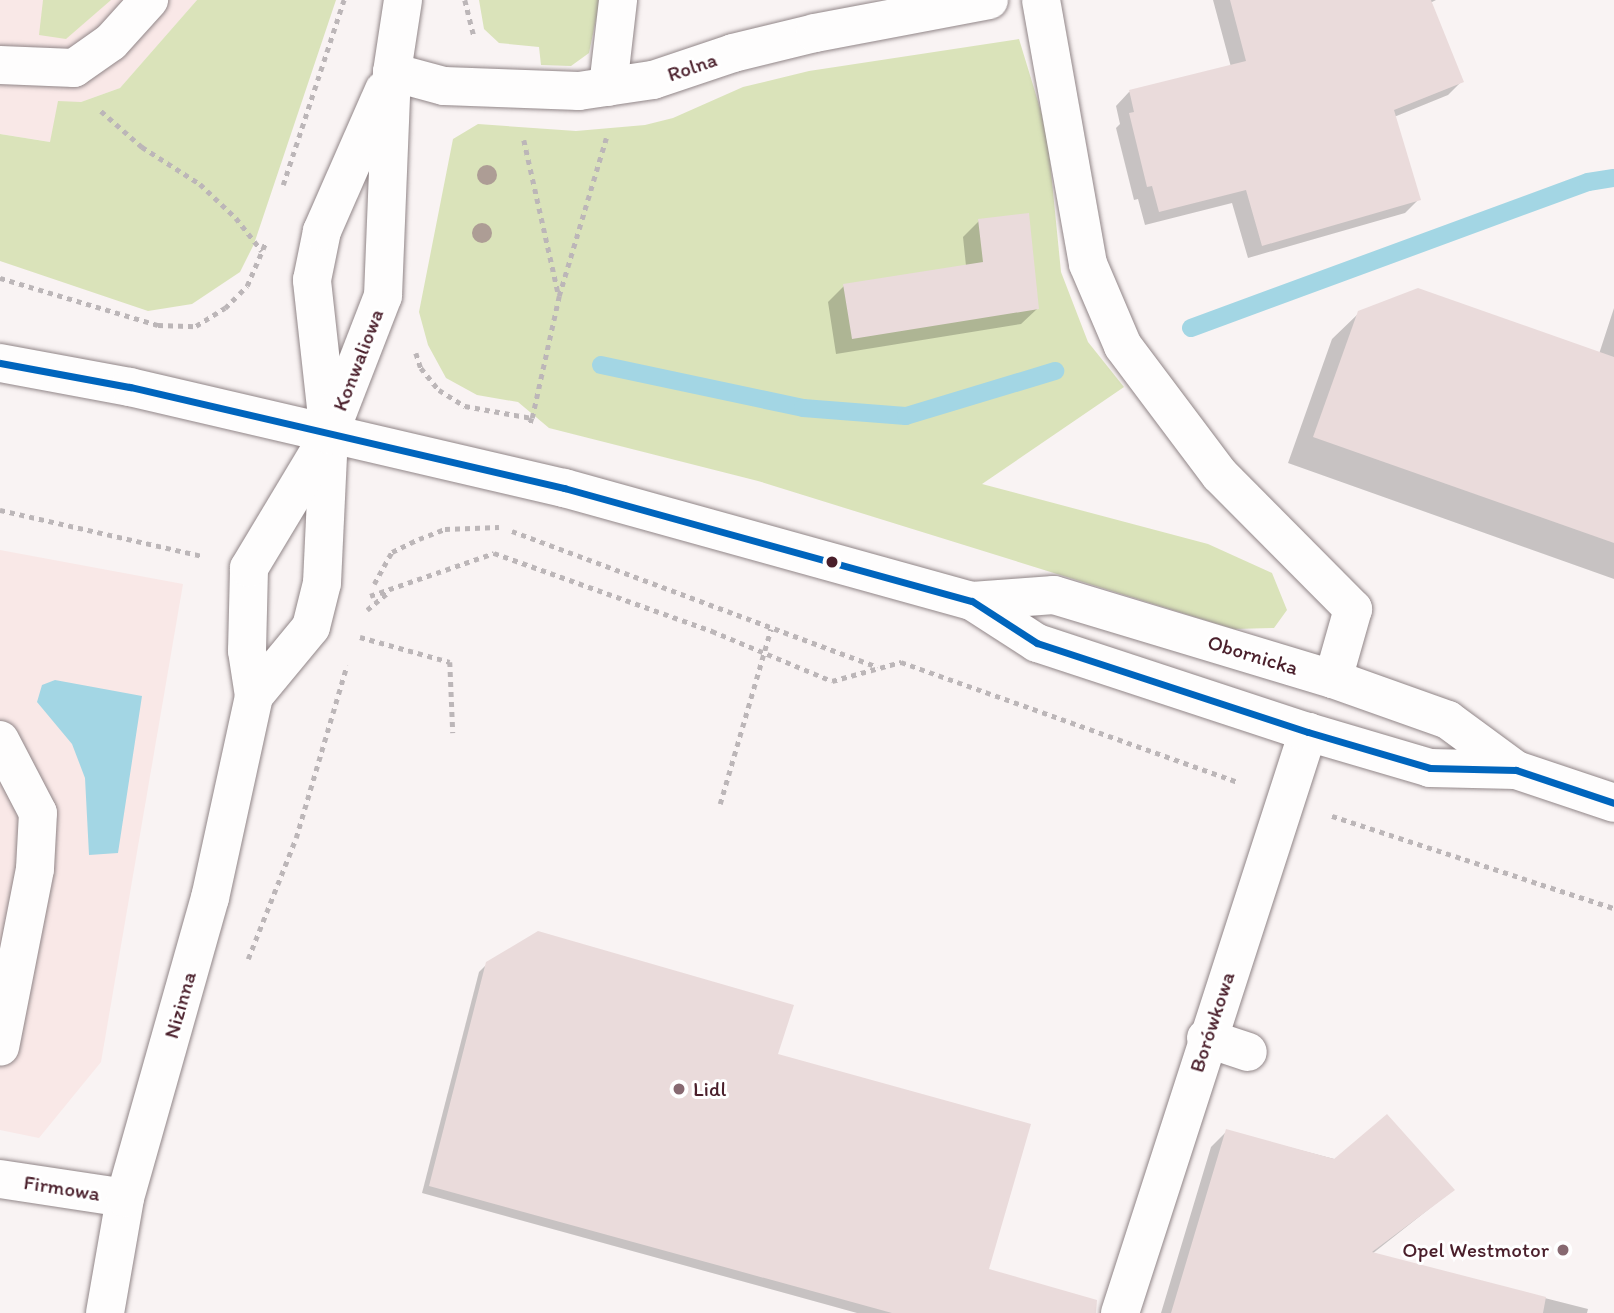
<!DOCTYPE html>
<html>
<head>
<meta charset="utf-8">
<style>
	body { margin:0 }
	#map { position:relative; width:1614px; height:1313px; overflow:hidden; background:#f9f3f3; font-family:Itim,sans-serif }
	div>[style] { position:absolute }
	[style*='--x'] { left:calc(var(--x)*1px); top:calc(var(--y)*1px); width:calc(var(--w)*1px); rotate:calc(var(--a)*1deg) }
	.built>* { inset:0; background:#f9e8e7 }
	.green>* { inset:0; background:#dae3ba }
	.water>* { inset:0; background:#a3d6e4 }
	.shadow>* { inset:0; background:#0003 }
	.stream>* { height:18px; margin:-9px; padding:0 9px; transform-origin:9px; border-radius:9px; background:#a3d6e4 }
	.building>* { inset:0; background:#eadbdb }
	.path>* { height:4.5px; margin-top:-2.25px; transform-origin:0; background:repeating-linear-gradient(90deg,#bcb6b8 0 5px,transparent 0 10px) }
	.roads { filter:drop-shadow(0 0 2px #918688) drop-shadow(0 0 2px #918688) }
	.minor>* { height:38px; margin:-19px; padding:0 19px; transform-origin:19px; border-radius:19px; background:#fefdfd }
	.major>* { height:38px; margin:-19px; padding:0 19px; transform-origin:19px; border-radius:19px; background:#fefdfd }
	.bus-1>* { height:7px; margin:-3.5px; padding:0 3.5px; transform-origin:3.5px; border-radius:3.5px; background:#0065bd }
	.trees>* { width:20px; height:20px; margin:-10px; border-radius:50%; background:#ad9d95 }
	.dots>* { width:19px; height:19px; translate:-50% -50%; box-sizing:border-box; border:4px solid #fff; border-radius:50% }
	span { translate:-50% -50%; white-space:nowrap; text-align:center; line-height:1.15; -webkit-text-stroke:6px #fff; paint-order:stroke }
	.street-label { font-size:21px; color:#4a1f2b }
	.poi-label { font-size:21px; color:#4a1f2b }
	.left { translate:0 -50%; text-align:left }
	.right { translate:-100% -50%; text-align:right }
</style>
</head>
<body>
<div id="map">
	<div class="built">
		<div style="clip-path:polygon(0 0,197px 0,120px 88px,81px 102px,51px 142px,0 134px)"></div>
		<div style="clip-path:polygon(0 550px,183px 584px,101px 1062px,39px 1138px,0 1130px)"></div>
	</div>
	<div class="green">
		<div style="clip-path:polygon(43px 0,111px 0,66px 39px,39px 35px)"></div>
		<div style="clip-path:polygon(197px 0,336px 0,254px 244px,240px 272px,192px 304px,148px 311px,0 261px,0 134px,50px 142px,58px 101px,81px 102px,120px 88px)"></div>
		<div style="clip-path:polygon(479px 0,600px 0,589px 53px,571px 66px,541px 65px,539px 47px,499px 43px,484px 29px)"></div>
		<div style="clip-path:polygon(1019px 39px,1047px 131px,1061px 272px,1088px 342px,1124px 387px,982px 484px,1208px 544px,1272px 573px,1287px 610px,1274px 628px,1234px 629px,758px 481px,549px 428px,518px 402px,477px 395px,446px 378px,428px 345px,419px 312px,453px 139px,478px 124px,576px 131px,645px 125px,673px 118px,743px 87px,809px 71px)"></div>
	</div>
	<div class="water">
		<div style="clip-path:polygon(55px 680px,142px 696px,118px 853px,89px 855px,85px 778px,72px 744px,37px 702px,42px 685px)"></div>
	</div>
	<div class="shadow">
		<div style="clip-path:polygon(1213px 0,1436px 0,1430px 3px,1462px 81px,1448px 95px,1394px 117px,1419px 199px,1405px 213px,1248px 258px,1232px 203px,1145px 225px,1138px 199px,1134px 200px,1116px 128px,1120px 124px,1116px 106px,1129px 92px,1231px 67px)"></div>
		<div style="clip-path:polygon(979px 221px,1037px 309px,1021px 324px,836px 354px,828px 302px,844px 286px,966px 266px,963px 237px)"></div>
		<div style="clip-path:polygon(1614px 308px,1614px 579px,1288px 463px,1332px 339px,1359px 313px,1599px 354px)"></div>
		<div style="clip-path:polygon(487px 964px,986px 1270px,1030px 1313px,857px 1313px,422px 1193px,479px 972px)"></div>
		<div style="clip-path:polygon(1227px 1131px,1453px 1190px,1372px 1254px,1588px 1309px,1587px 1313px,1161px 1313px,1211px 1147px)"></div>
	</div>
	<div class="stream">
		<div style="--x:1191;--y:328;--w:423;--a:-20.2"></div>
		<div style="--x:1588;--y:182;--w:26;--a:-9"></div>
		<div style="--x:601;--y:365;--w:207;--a:12"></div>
		<div style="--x:803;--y:408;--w:103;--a:4.4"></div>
		<div style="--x:906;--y:416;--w:156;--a:-16.8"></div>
	</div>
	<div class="building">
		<div style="clip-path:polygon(1230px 0,1431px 0,1464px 82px,1394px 110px,1421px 200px,1262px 246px,1246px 190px,1159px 212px,1152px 186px,1147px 187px,1129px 113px,1134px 112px,1129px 90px,1246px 61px)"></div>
		<div style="clip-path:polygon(1029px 213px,1039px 309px,852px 339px,843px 284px,983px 262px,978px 219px)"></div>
		<div style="clip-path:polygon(1418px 288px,1614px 357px,1614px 543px,1313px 437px,1358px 311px)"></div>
		<div style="clip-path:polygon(538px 931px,794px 1005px,778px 1054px,1031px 1124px,989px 1269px,1097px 1300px,1096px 1313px,892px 1313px,429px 1186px,486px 962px)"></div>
		<div style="clip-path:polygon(1387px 1114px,1455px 1190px,1372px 1252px,1546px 1297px,1543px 1313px,1171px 1313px,1226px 1129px,1334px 1159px)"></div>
	</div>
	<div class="path">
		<div style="--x:465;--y:0;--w:36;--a:76"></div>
		<div style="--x:101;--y:111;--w:55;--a:41.3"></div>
		<div style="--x:142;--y:147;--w:69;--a:32.5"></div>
		<div style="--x:200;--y:184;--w:50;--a:43.4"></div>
		<div style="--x:236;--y:218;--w:42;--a:51.8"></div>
		<div style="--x:524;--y:140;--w:160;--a:77.4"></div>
		<div style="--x:283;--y:185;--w:195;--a:-71.8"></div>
		<div style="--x:0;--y:278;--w:165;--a:16.6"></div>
		<div style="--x:158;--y:325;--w:38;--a:2"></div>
		<div style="--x:196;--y:326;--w:34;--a:-32"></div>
		<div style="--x:225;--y:308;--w:31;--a:-45"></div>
		<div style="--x:247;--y:286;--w:46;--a:-66.8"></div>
		<div style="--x:416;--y:353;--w:16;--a:72"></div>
		<div style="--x:421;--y:368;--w:28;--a:51"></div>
		<div style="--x:439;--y:390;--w:31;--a:32"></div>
		<div style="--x:465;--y:406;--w:68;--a:10.2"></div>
		<div style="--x:532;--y:418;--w:9;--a:108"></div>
		<div style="--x:532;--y:418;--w:125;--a:-77.5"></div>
		<div style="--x:559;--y:296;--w:165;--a:-73.4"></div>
		<div style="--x:0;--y:510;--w:207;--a:12.8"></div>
		<div style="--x:512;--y:531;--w:390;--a:20.4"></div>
		<div style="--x:374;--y:584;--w:37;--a:-61"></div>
		<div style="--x:392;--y:552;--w:30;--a:-26"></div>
		<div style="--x:419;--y:539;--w:28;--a:-21"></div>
		<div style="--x:445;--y:529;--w:54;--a:-2.1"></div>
		<div style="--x:370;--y:596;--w:131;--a:-19.1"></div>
		<div style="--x:494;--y:553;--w:232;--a:19.7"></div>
		<div style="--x:712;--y:631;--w:130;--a:22.6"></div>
		<div style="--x:832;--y:681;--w:72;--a:-15.4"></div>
		<div style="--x:901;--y:662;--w:358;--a:19.6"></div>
		<div style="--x:367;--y:610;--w:26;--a:-40"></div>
		<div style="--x:360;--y:637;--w:93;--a:15.5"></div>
		<div style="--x:450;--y:662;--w:71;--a:87.6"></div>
		<div style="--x:720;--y:804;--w:182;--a:-73.8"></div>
		<div style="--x:1332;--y:816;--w:297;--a:18.1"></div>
		<div style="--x:248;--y:959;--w:130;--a:-68.4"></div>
		<div style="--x:296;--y:838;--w:180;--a:-73.6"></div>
	</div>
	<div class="roads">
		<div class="minor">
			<div style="--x:1041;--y:0;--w:268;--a:79.9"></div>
			<div style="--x:1088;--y:264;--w:89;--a:66.9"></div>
			<div style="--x:1123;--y:346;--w:161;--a:53.1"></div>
			<div style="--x:1220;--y:475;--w:189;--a:45.2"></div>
			<div style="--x:1353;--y:609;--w:73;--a:105.9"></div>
			<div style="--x:0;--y:65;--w:74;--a:2.3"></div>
			<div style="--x:74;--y:68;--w:45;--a:-35.1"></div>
			<div style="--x:111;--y:42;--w:57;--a:-47.9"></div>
			<div style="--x:392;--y:72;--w:54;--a:15.1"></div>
			<div style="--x:444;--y:86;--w:135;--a:2.1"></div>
			<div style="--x:579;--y:91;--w:75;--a:-8.5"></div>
			<div style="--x:653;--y:80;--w:84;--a:-18.6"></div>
			<div style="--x:733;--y:53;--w:84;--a:-13.7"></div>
			<div style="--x:815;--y:33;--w:177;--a:-10.7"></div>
			<div style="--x:608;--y:87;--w:88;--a:-83.4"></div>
			<div style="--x:254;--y:696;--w:89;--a:-50.4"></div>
			<div style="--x:311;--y:627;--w:45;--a:-76"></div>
			<div style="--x:322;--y:583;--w:148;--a:-87.3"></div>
			<div style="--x:329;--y:435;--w:156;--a:-96.3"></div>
			<div style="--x:312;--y:280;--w:50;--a:-78.5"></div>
			<div style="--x:322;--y:231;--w:154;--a:-66.3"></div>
			<div style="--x:0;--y:740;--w:82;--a:62.5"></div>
			<div style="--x:38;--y:813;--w:56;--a:93.1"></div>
			<div style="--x:35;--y:869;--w:181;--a:101.1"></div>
			<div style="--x:1206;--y:1038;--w:44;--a:18.4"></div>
			<div style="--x:0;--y:1179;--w:126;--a:8.6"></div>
			<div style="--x:105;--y:1313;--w:117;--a:-80.1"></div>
			<div style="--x:125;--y:1198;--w:312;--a:-74.2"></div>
			<div style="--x:210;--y:898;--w:207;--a:-77.7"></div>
			<div style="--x:254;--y:696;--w:46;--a:-98.8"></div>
			<div style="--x:247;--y:651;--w:83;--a:-88.6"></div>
			<div style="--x:249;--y:568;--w:155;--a:-59"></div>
			<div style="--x:329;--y:435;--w:149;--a:-68.8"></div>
			<div style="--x:383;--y:296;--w:224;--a:-87.7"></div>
			<div style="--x:392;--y:72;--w:73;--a:-81.3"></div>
			<div style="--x:1120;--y:1313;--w:611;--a:-72.07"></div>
		</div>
		<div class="major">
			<div style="--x:0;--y:363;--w:132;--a:10.5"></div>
			<div style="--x:130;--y:387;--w:446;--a:13.1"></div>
			<div style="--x:564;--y:488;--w:423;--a:15.5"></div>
			<div style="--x:972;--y:601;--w:77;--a:32.9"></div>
			<div style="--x:1037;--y:643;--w:285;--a:18.2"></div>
			<div style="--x:1308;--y:732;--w:127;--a:16.4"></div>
			<div style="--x:1430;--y:768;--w:86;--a:1.3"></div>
			<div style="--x:1516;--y:770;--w:103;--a:18.6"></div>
			<div style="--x:972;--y:601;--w:82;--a:-4.2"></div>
			<div style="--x:1054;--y:595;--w:291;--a:16.8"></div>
			<div style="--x:1333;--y:679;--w:122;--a:19.6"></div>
			<div style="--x:1448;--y:720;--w:84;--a:36.3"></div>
		</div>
	</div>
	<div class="bus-1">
		<div style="--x:0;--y:363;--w:132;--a:10.5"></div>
		<div style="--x:130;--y:387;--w:446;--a:13.1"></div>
		<div style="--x:564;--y:488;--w:423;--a:15.5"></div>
		<div style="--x:972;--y:601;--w:77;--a:32.9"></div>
		<div style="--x:1037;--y:643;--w:285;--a:18.2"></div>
		<div style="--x:1308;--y:732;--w:127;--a:16.4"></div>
		<div style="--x:1430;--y:768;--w:86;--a:1.3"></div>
		<div style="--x:1516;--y:770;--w:103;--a:18.6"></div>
	</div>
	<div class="trees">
		<div style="left:487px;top:175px"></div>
		<div style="left:482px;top:233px"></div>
	</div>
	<div class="dots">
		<div style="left:832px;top:562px;background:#4a1f2b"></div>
		<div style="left:679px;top:1089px;background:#876971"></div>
		<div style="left:1563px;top:1250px;background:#876971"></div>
	</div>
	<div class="street-label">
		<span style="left:692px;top:67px;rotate:-19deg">Rolna</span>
		<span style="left:358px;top:360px;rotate:-69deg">Konwaliowa</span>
		<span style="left:1253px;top:655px;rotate:17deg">Obornicka</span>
		<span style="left:180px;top:1005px;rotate:-74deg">Nizinna</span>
		<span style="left:1212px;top:1022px;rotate:-72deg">Borówkowa</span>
		<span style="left:62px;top:1188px;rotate:9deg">Firmowa</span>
	</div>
	<div class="poi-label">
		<span class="left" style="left:693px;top:1089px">Lidl</span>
		<span class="right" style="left:1549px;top:1250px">Opel Westmotor</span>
	</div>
</div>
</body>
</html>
